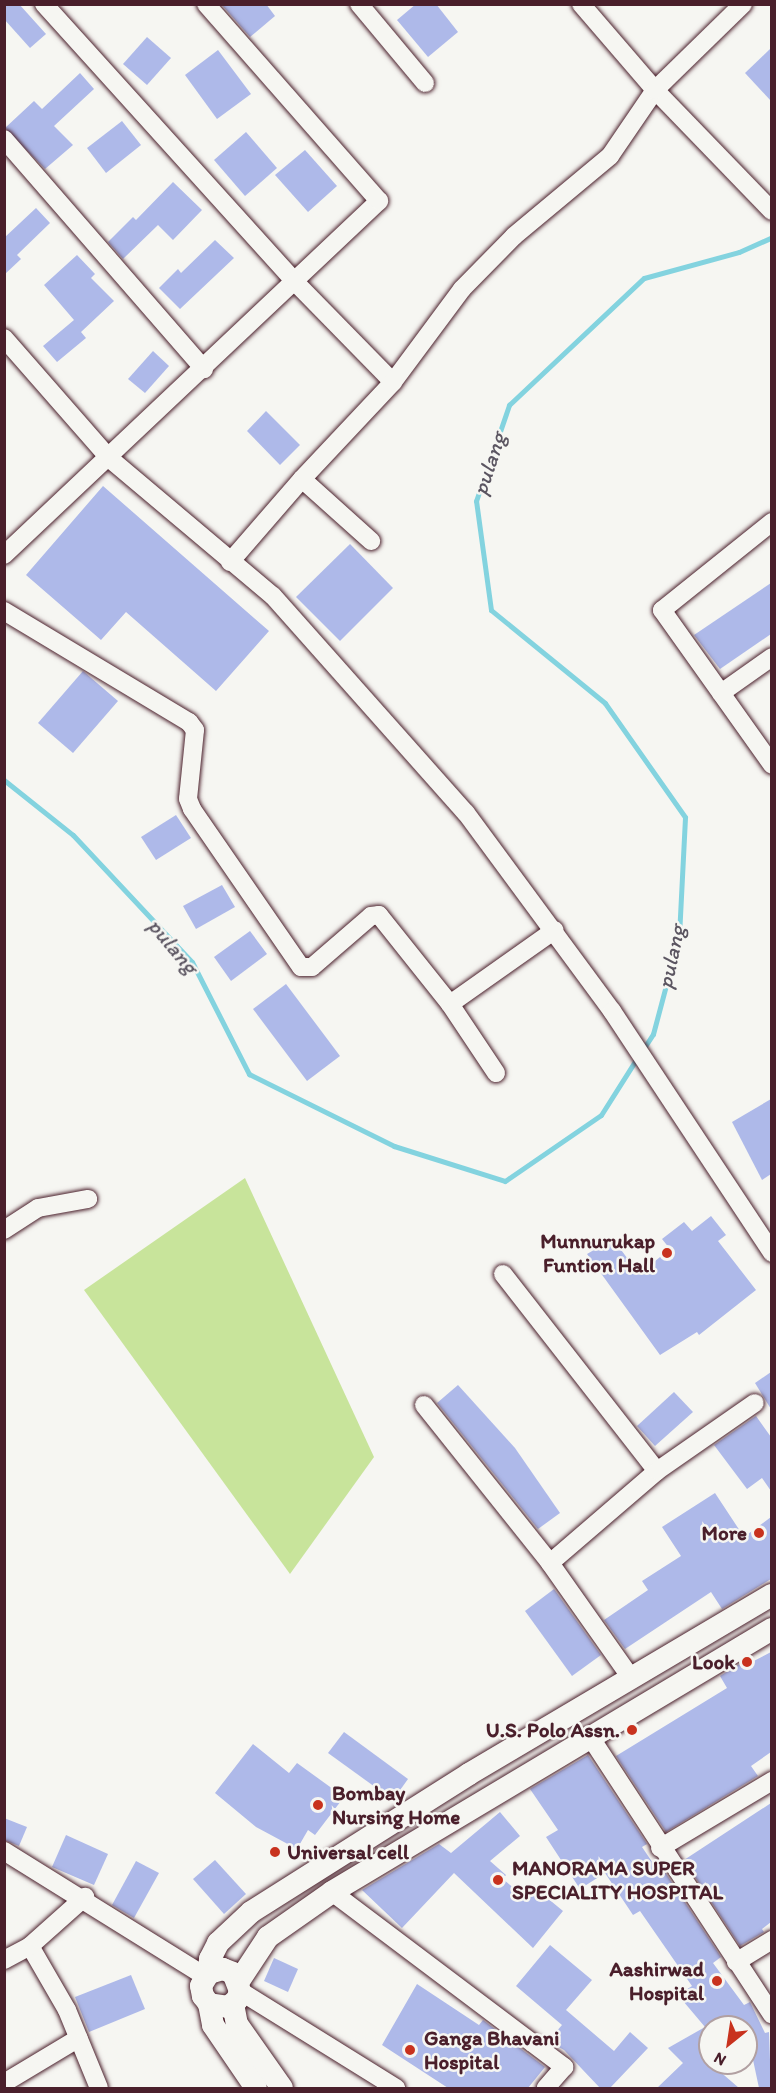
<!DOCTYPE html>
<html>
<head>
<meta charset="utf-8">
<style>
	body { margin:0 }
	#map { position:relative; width:776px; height:2093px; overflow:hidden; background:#f6f6f2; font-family:Itim,sans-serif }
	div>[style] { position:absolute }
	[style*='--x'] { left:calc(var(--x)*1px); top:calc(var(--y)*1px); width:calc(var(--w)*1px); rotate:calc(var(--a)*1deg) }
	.green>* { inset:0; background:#c8e49b }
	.stream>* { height:5px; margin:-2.5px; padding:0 2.5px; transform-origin:2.5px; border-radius:2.5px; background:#83d3df }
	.building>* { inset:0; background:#aeb9e9 }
	.roads { filter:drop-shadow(0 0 2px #4a1f2b) drop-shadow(0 0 2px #4a1f2b) }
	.minor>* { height:18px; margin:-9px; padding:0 9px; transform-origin:9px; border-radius:9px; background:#f6f6f2 }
	.major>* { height:22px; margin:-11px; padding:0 11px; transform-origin:11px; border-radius:11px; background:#f6f6f2 }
	.dots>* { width:16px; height:16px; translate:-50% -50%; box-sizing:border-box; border:3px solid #f6f6f2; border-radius:50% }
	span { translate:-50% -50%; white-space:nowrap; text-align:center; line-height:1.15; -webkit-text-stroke:5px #f6f6f2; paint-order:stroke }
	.poi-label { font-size:21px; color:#4a1f2b; font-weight:700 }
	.right { translate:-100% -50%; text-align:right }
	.left { translate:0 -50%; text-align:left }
	.water-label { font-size:22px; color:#5b5561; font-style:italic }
	.frame { position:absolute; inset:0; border:6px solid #4a1f2b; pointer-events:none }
	.north { position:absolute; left:698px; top:2015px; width:60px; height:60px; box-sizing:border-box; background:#f6f6f2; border:2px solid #b1a0a2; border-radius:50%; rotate:210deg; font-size:16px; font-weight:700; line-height:24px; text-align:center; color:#4a1f2b }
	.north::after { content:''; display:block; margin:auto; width:21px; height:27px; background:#c8321e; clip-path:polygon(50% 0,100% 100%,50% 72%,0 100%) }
</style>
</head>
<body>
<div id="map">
	<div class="green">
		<div style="clip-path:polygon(245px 1178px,374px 1457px,290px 1574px,84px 1290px)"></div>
	</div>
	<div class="stream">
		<div style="--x:4;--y:780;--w:88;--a:38.6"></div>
		<div style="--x:73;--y:835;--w:174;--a:46.9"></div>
		<div style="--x:192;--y:962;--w:126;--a:63"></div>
		<div style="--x:249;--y:1074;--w:162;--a:26.4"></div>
		<div style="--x:394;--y:1146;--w:116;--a:17.5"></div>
		<div style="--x:505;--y:1181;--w:116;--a:-34.5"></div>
		<div style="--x:601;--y:1115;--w:67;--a:-57.7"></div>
		<div style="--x:642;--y:1051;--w:20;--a:-57"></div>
		<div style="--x:653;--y:1034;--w:101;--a:-75.1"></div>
		<div style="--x:679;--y:936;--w:119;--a:-87.1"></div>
		<div style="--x:685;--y:817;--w:139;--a:-125.1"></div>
		<div style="--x:605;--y:703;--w:147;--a:-140.8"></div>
		<div style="--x:491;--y:610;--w:110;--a:-97.8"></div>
		<div style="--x:476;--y:501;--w:102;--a:-71"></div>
		<div style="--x:509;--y:405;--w:185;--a:-43.3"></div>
		<div style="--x:644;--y:278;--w:98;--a:-15.3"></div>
		<div style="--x:739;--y:252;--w:36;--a:-24"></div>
	</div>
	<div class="building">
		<div style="clip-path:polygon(4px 4px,19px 4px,46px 34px,30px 48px,4px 19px)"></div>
		<div style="clip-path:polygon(221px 4px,266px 4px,275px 16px,250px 37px)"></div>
		<div style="clip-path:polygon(416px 4px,436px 4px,458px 32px,428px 57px,397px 20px)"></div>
		<div style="clip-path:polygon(147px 37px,171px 58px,147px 85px,123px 64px)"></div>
		<div style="clip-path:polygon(771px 48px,771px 101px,745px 73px)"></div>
		<div style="clip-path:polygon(218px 50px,251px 94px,217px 119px,185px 75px)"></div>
		<div style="clip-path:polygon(80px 73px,94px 89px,54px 126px,73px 145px,45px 169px,5px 128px,34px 101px,42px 109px)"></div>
		<div style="clip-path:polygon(122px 121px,141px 145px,106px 173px,87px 148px)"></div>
		<div style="clip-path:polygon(246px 132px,277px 168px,245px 196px,214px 160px)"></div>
		<div style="clip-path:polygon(305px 150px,337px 186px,308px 212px,275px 175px)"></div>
		<div style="clip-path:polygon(173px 182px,202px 210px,173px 240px,158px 225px,123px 259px,108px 242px,133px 217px,136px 220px)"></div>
		<div style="clip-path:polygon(36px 208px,50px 223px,17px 255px,21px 259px,4px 275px,4px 238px)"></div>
		<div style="clip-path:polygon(215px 240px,234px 258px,180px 309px,159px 288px,178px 269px,181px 273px)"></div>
		<div style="clip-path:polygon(77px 255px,95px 274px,91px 278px,114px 301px,81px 332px,86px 338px,57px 362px,43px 346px,74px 320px,44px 285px)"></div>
		<div style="clip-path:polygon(153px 351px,169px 366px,145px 393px,128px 379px)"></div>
		<div style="clip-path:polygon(266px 411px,300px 445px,280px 465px,247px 431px)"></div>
		<div style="clip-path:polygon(103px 486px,269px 631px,216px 691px,126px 612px,101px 640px,26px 575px)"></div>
		<div style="clip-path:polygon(350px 544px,393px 588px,340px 641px,296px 597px)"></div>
		<div style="clip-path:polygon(771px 583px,771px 634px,720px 669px,694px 635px)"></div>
		<div style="clip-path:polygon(83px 671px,118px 701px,73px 753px,38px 723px)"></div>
		<div style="clip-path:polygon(176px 815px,191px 838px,156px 860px,141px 837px)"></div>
		<div style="clip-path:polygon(222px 885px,235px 907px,196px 929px,183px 906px)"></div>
		<div style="clip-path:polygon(250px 931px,267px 954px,231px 981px,214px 957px)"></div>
		<div style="clip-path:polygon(286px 984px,340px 1056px,307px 1081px,253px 1009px)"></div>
		<div style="clip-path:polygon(771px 1099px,771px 1174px,762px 1180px,732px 1122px)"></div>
		<div style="clip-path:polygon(711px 1216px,726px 1235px,718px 1241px,756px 1290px,699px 1335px,697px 1332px,660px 1355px,587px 1254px,613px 1239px,639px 1274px,670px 1249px,662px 1239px,684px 1222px,692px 1231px)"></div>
		<div style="clip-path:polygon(771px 1372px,771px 1409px,755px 1383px)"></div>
		<div style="clip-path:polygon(458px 1385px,515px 1448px,560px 1513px,538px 1529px,437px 1403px)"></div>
		<div style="clip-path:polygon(674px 1392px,693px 1412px,655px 1446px,637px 1426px)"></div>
		<div style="clip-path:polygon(756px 1416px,771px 1437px,771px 1491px,762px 1478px,747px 1489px,714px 1445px)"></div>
		<div style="clip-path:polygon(715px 1493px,744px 1537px,771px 1517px,771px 1579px,722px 1609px,711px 1592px,625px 1649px,604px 1620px,648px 1590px,642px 1581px,681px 1556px,662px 1527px)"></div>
		<div style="clip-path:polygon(554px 1589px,601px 1655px,572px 1676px,525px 1611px)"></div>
		<div style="clip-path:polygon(771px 1652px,771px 1752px,751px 1766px,758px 1776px,666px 1832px,616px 1756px,727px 1688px,720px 1676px,746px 1660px,748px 1664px)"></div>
		<div style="clip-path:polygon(344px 1732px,408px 1779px,393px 1800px,328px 1753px)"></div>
		<div style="clip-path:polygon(253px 1744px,289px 1773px,297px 1763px,344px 1797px,315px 1835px,308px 1830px,297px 1849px,256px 1827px,215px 1793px)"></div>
		<div style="clip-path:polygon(588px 1755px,647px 1844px,642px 1847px,661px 1875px,665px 1872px,721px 1957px,713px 1963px,744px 2005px,750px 2002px,765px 2033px,769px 2032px,771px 2088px,759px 2088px,746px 2027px,710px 2027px,710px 2063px,739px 2088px,657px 2088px,683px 2063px,668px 2048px,705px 2027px,678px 1995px,692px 1986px,640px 1911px,633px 1915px,605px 1873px,580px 1889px,546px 1837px,558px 1830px,530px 1789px)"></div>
		<div style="clip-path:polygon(771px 1803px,771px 1922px,762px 1929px,764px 1932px,740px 1946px,684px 1860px)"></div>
		<div style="clip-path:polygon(500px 1812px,520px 1836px,490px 1861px,506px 1875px,503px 1879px,525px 1898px,534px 1887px,563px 1911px,533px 1948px,454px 1873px,402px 1928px,362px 1890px,439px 1844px,451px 1853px)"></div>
		<div style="clip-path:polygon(4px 1818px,27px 1827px,19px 1846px,4px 1840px)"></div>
		<div style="clip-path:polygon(66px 1835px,108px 1854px,94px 1885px,52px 1867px)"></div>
		<div style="clip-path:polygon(215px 1860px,246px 1894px,224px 1914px,193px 1879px)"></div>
		<div style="clip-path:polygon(136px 1861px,159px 1873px,134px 1918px,112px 1905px)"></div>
		<div style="clip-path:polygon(550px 1945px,592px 1980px,566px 2010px,614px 2051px,630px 2032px,648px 2048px,610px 2088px,600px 2088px,564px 2050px,548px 2041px,562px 2025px,516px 1986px)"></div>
		<div style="clip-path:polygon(274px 1958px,298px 1969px,288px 1992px,264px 1981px)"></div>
		<div style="clip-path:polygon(131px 1975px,145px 2009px,89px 2032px,75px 1997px)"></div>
		<div style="clip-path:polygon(417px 1984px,479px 2025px,483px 2020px,545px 2067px,528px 2088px,448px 2088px,382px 2045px)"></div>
	</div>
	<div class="roads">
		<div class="minor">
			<div style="--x:44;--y:4;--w:375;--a:47.9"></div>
			<div style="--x:295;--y:282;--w:140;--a:45.6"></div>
			<div style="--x:359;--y:4;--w:103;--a:50.1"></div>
			<div style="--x:581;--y:4;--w:113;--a:49.3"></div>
			<div style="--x:655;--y:90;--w:168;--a:46"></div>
			<div style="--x:4;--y:139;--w:305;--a:49"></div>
			<div style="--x:4;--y:338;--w:159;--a:48.8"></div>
			<div style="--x:109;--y:458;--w:214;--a:40.1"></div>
			<div style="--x:273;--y:596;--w:290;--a:48.4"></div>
			<div style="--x:466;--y:813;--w:246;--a:53.6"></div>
			<div style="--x:612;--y:1011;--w:290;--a:56.5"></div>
			<div style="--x:302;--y:479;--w:93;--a:41.9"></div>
			<div style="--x:772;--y:522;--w:141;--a:141.3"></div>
			<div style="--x:662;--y:610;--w:190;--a:54.6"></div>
			<div style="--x:4;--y:555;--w:516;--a:-43.35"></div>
			<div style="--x:379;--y:201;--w:262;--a:-131.3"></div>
			<div style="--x:230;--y:562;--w:110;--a:-49.1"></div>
			<div style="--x:302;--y:479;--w:133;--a:-46.8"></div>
			<div style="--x:393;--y:382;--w:116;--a:-53.4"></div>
			<div style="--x:462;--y:289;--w:74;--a:-45.5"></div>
			<div style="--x:514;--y:236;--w:125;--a:-39.8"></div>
			<div style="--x:610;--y:156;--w:80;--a:-55.7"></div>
			<div style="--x:655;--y:90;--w:123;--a:-44.3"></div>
			<div style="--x:4;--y:611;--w:216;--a:31"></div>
			<div style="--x:189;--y:722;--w:10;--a:53"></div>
			<div style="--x:195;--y:730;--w:69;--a:95.8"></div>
			<div style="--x:188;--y:799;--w:11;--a:68"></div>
			<div style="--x:192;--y:809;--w:192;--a:55.4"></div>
			<div style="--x:301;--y:967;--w:11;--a:0"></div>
			<div style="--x:312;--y:967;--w:78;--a:-40.8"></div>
			<div style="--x:371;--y:916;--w:8;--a:-7"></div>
			<div style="--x:379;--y:915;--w:114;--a:51.4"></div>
			<div style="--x:450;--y:1004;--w:128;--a:-35.2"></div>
			<div style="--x:721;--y:693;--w:62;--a:-35.2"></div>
			<div style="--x:450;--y:1004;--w:83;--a:56.3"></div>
			<div style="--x:4;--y:1230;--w:40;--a:-32.9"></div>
			<div style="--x:38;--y:1208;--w:51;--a:-10.2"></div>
			<div style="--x:503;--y:1274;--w:250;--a:52"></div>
			<div style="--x:424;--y:1405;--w:202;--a:51.4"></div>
			<div style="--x:550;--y:1563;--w:141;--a:54.8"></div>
			<div style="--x:550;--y:1563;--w:141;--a:-40.7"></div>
			<div style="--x:657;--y:1471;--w:119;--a:-34.8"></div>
			<div style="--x:589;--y:1735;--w:334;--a:56.8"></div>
			<div style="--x:660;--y:1848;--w:131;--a:-30.9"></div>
			<div style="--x:4;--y:1851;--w:237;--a:31.9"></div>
			<div style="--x:332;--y:1892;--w:291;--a:37"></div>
			<div style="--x:564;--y:2067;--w:28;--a:131"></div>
			<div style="--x:30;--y:1946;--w:74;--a:60"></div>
			<div style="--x:67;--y:2010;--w:84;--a:67.7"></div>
			<div style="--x:4;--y:1960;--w:30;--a:-28"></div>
			<div style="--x:30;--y:1946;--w:74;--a:-41.7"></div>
			<div style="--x:736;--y:1962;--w:42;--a:-31.4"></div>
			<div style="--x:240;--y:1991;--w:184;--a:31.9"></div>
			<div style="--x:4;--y:2083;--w:87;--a:-31"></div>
		</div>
		<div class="major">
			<div style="--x:209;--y:1973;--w:14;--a:-86"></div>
			<div style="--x:210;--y:1959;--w:18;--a:-63"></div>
			<div style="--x:218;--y:1943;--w:45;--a:-43.2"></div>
			<div style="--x:251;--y:1912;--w:258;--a:-32.3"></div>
			<div style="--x:469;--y:1774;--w:352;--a:-30.6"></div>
			<div style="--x:239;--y:1981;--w:53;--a:-56.6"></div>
			<div style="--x:268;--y:1937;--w:78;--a:-35.1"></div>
			<div style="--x:332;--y:1892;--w:513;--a:-30.87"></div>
			<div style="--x:209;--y:2004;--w:19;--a:9"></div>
			<div style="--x:228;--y:2007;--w:11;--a:-38"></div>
			<div style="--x:237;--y:2000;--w:9;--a:-72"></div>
			<div style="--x:240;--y:1991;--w:19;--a:-111"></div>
			<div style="--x:233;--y:1973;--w:11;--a:-158"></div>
			<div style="--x:223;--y:1969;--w:15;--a:164"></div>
			<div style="--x:209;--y:1973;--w:15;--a:122"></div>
			<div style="--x:201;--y:1986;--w:10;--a:79"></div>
			<div style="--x:203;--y:1996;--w:10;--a:53"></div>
			<div style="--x:209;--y:2004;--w:21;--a:79"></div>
			<div style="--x:213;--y:2025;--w:76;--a:55.7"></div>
			<div style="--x:233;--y:2004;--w:20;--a:79"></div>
			<div style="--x:237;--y:2024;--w:78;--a:54.9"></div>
		</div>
	</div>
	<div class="dots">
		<div style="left:667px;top:1253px;background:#c8321e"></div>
		<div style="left:759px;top:1533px;background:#c8321e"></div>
		<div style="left:747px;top:1662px;background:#c8321e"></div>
		<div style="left:632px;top:1730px;background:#c8321e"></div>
		<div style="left:318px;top:1805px;background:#c8321e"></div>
		<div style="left:275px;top:1852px;background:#c8321e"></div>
		<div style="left:498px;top:1880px;background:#c8321e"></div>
		<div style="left:717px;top:1981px;background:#c8321e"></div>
		<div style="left:410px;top:2050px;background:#c8321e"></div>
	</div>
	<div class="poi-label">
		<span class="right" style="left:655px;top:1253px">Munnurukap<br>Funtion Hall</span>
		<span class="right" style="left:747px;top:1533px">More</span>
		<span class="right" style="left:735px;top:1662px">Look</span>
		<span class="right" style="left:620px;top:1730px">U.S. Polo Assn.</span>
		<span class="left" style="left:332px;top:1805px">Bombay<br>Nursing Home</span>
		<span class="left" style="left:287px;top:1852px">Universal cell</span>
		<span class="left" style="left:512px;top:1880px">MANORAMA SUPER<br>SPECIALITY HOSPITAL</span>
		<span class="right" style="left:704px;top:1981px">Aashirwad<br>Hospital</span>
		<span class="left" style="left:424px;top:2050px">Ganga Bhavani<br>Hospital</span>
	</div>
	<div class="water-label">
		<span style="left:489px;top:464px;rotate:-72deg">pulang</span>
		<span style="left:173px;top:946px;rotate:50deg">pulang</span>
		<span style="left:671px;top:957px;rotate:-78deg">pulang</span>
	</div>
	<div class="frame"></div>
	<div class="north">N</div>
</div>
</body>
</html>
